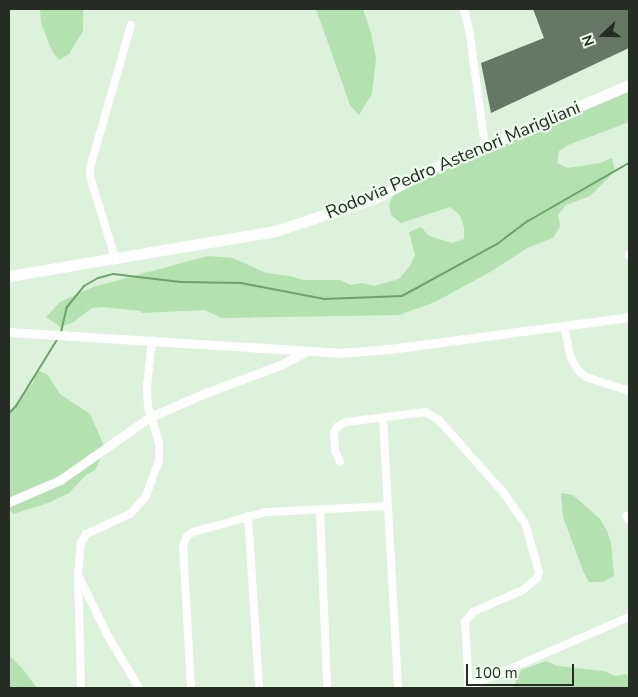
<!DOCTYPE html>
<html>
<head>
<meta charset="utf-8">
<style>
	body { margin:0 }
	#map { position:relative; width:638px; height:697px; overflow:hidden; background:#dcf2da; font-family:"Nunito Sans",sans-serif }
	div>[style] { position:absolute }
	[style*='--x'] { left:calc(var(--x)*1px); top:calc(var(--y)*1px); width:calc(var(--w)*1px); rotate:calc(var(--a)*1deg) }
	.green>* { inset:0; background:#b3e1b0 }
	.stream>* { height:2px; margin:-1px; padding:0 1px; transform-origin:1px; border-radius:1px; background:#6da36b }
	.building>* { inset:0; background:#657864 }
	.minor>* { height:8px; margin:-4px; padding:0 4px; transform-origin:4px; border-radius:4px; background:#fff }
	.tertiary>* { height:9px; margin:-4.5px; padding:0 4.5px; transform-origin:4.5px; border-radius:4.5px; background:#fff }
	.primary>* { height:11px; margin:-5.5px; padding:0 5.5px; transform-origin:5.5px; border-radius:5.5px; background:#fff }
	span { translate:-50% -50%; white-space:nowrap; text-align:center; line-height:1.15; -webkit-text-stroke:4.5px #ecfeeb; paint-order:stroke }
	.street-label { font-size:18px; color:#242c24 }
	.frame { position:absolute; inset:0; border:10px solid #242c24; pointer-events:none }
	.north { position:absolute; left:578px; top:10px; width:50px; height:50px; -webkit-text-stroke:4px #ecfeeb; paint-order:stroke; rotate:249deg; font-size:14px; font-weight:700; line-height:20px; text-align:center; color:#242c24 }
	.north::after { content:''; display:block; margin:auto; width:18px; height:22px; background:#242c24; clip-path:polygon(50% 0,100% 100%,50% 72%,0 100%) }
	.scale { position:absolute; left:466px; top:664px; width:108px; height:22px; box-sizing:border-box; border:2px solid #242c24; border-top:0; padding-left:6px; font-size:15px; line-height:18px; white-space:nowrap; color:#242c24; -webkit-text-stroke:4px #ecfeeb; paint-order:stroke }
</style>
</head>
<body>
<div id="map">
	<div class="green">
		<div style="clip-path:polygon(40px 9px,83px 9px,83px 31px,69px 54px,59px 60px,52px 51px,41px 23px)"></div>
		<div style="clip-path:polygon(316px 9px,363px 9px,371px 33px,376px 58px,372px 94px,359px 115px,350px 105px)"></div>
		<div style="clip-path:polygon(629px 90px,629px 122px,568px 145px,559px 151px,557px 163px,568px 168px,600px 163px,612px 158px,615px 171px,590px 196px,566px 205px,558px 215px,560px 226px,553px 238px,529px 247px,490px 272px,435px 302px,399px 315px,221px 318px,205px 310px,142px 313px,141px 311px,103px 307px,92px 308px,72px 323px,60px 327px,46px 317px,60px 302px,93px 287px,208px 256px,233px 258px,266px 273px,290px 276px,303px 280px,340px 280px,351px 285px,362px 283px,374px 286px,399px 279px,410px 266px,415px 255px,409px 232px,421px 227px,429px 236px,452px 243px,464px 239px,464px 227px,460px 215px,450px 207px,401px 223px,391px 215px,389px 205px,394px 192px)"></div>
		<div style="clip-path:polygon(37px 370px,48px 375px,60px 394px,90px 414px,105px 448px,95px 470px,86px 475px,69px 493px,48px 503px,13px 514px,9px 509px,9px 412px,33px 383px)"></div>
		<div style="clip-path:polygon(561px 493px,573px 495px,600px 519px,607px 531px,611px 543px,614px 576px,603px 582px,589px 582px,584px 573px,563px 517px)"></div>
		<div style="clip-path:polygon(9px 655px,22px 668px,37px 688px,9px 688px)"></div>
		<div style="clip-path:polygon(546px 661px,557px 666px,604px 671px,615px 676px,626px 674px,629px 678px,629px 688px,513px 688px,521px 670px)"></div>
	</div>
	<div class="stream">
		<div style="--x:61;--y:332;--w:26;--a:-77"></div>
		<div style="--x:67;--y:307;--w:27;--a:-51"></div>
		<div style="--x:84;--y:286;--w:16;--a:-30"></div>
		<div style="--x:98;--y:278;--w:16;--a:-15"></div>
		<div style="--x:113;--y:274;--w:68;--a:6.7"></div>
		<div style="--x:181;--y:282;--w:60;--a:1"></div>
		<div style="--x:241;--y:283;--w:85;--a:10.9"></div>
		<div style="--x:324;--y:299;--w:78;--a:-2.2"></div>
		<div style="--x:402;--y:296;--w:108;--a:-28.7"></div>
		<div style="--x:497;--y:244;--w:39;--a:-37"></div>
		<div style="--x:528;--y:221;--w:116;--a:-29.9"></div>
		<div style="--x:9;--y:413;--w:10;--a:-45"></div>
		<div style="--x:16;--y:406;--w:80;--a:-58.3"></div>
	</div>
	<div class="building">
		<div style="clip-path:polygon(533px 9px,629px 9px,629px 48px,491px 113px,481px 63px,544px 38px)"></div>
	</div>
	<div class="minor">
		<div style="--x:464;--y:9;--w:28;--a:77"></div>
		<div style="--x:470;--y:36;--w:111;--a:82.2"></div>
		<div style="--x:629;--y:254;--w:1;--a:90"></div>
		<div style="--x:115;--y:258;--w:86;--a:-107"></div>
		<div style="--x:90;--y:176;--w:8;--a:-90"></div>
		<div style="--x:90;--y:168;--w:149;--a:-74"></div>
		<div style="--x:564;--y:326;--w:33;--a:78"></div>
		<div style="--x:571;--y:358;--w:13;--a:61"></div>
		<div style="--x:577;--y:369;--w:12;--a:42"></div>
		<div style="--x:586;--y:377;--w:45;--a:18"></div>
		<div style="--x:383;--y:418;--w:270;--a:86.8"></div>
		<div style="--x:340;--y:462;--w:12;--a:-114"></div>
		<div style="--x:335;--y:451;--w:18;--a:-93"></div>
		<div style="--x:334;--y:433;--w:8;--a:-60"></div>
		<div style="--x:338;--y:426;--w:9;--a:-27"></div>
		<div style="--x:346;--y:422;--w:80;--a:-7.2"></div>
		<div style="--x:425;--y:412;--w:16;--a:30"></div>
		<div style="--x:439;--y:420;--w:96;--a:48.4"></div>
		<div style="--x:503;--y:492;--w:38;--a:55"></div>
		<div style="--x:525;--y:523;--w:51;--a:74.1"></div>
		<div style="--x:539;--y:572;--w:6;--a:108"></div>
		<div style="--x:537;--y:578;--w:18;--a:139"></div>
		<div style="--x:523;--y:590;--w:55;--a:156.3"></div>
		<div style="--x:473;--y:612;--w:13;--a:129"></div>
		<div style="--x:465;--y:622;--w:66;--a:86.5"></div>
		<div style="--x:320;--y:510;--w:178;--a:87.7"></div>
		<div style="--x:248;--y:516;--w:172;--a:86.3"></div>
		<div style="--x:626;--y:516;--w:5;--a:53"></div>
		<div style="--x:79;--y:577;--w:66;--a:63.8"></div>
		<div style="--x:108;--y:636;--w:61;--a:59.2"></div>
		<div style="--x:468;--y:687;--w:176;--a:-23.5"></div>
		<div style="--x:81;--y:688;--w:113;--a:-91.5"></div>
		<div style="--x:78;--y:575;--w:32;--a:-85"></div>
		<div style="--x:81;--y:543;--w:10;--a:-61"></div>
		<div style="--x:86;--y:534;--w:48;--a:-24.4"></div>
		<div style="--x:130;--y:514;--w:24;--a:-48"></div>
		<div style="--x:146;--y:496;--w:37;--a:-70"></div>
		<div style="--x:159;--y:461;--w:18;--a:-90"></div>
		<div style="--x:159;--y:443;--w:38;--a:-107"></div>
		<div style="--x:148;--y:407;--w:21;--a:-93"></div>
		<div style="--x:147;--y:386;--w:46;--a:-83.8"></div>
		<div style="--x:191;--y:688;--w:142;--a:-93.2"></div>
		<div style="--x:183;--y:546;--w:11;--a:-68"></div>
		<div style="--x:187;--y:536;--w:7;--a:-34"></div>
		<div style="--x:193;--y:532;--w:76;--a:-15.3"></div>
		<div style="--x:266;--y:512;--w:122;--a:-2.8"></div>
	</div>
	<div class="tertiary">
		<div style="--x:9;--y:332;--w:331;--a:3.6"></div>
		<div style="--x:339;--y:353;--w:51;--a:-4.5"></div>
		<div style="--x:390;--y:349;--w:241;--a:-7.6"></div>
		<div style="--x:9;--y:502;--w:56;--a:-23.3"></div>
		<div style="--x:60;--y:480;--w:110;--a:-35"></div>
		<div style="--x:150;--y:417;--w:58;--a:-23.5"></div>
		<div style="--x:203;--y:394;--w:82;--a:-20.6"></div>
		<div style="--x:280;--y:365;--w:31;--a:-27"></div>
	</div>
	<div class="primary">
		<div style="--x:9;--y:276;--w:270;--a:-9.6"></div>
		<div style="--x:275;--y:231;--w:103;--a:-18.1"></div>
		<div style="--x:373;--y:199;--w:65;--a:-27.3"></div>
		<div style="--x:431;--y:169;--w:215;--a:-23"></div>
	</div>
	<div class="street-label">
		<span style="left:453px;top:160px;rotate:-23deg">Rodovia Pedro Astenori Marigliani</span>
	</div>
	<div class="frame"></div>
	<div class="north">N</div>
	<div class="scale">100 m</div>
</div>
</body>
</html>
